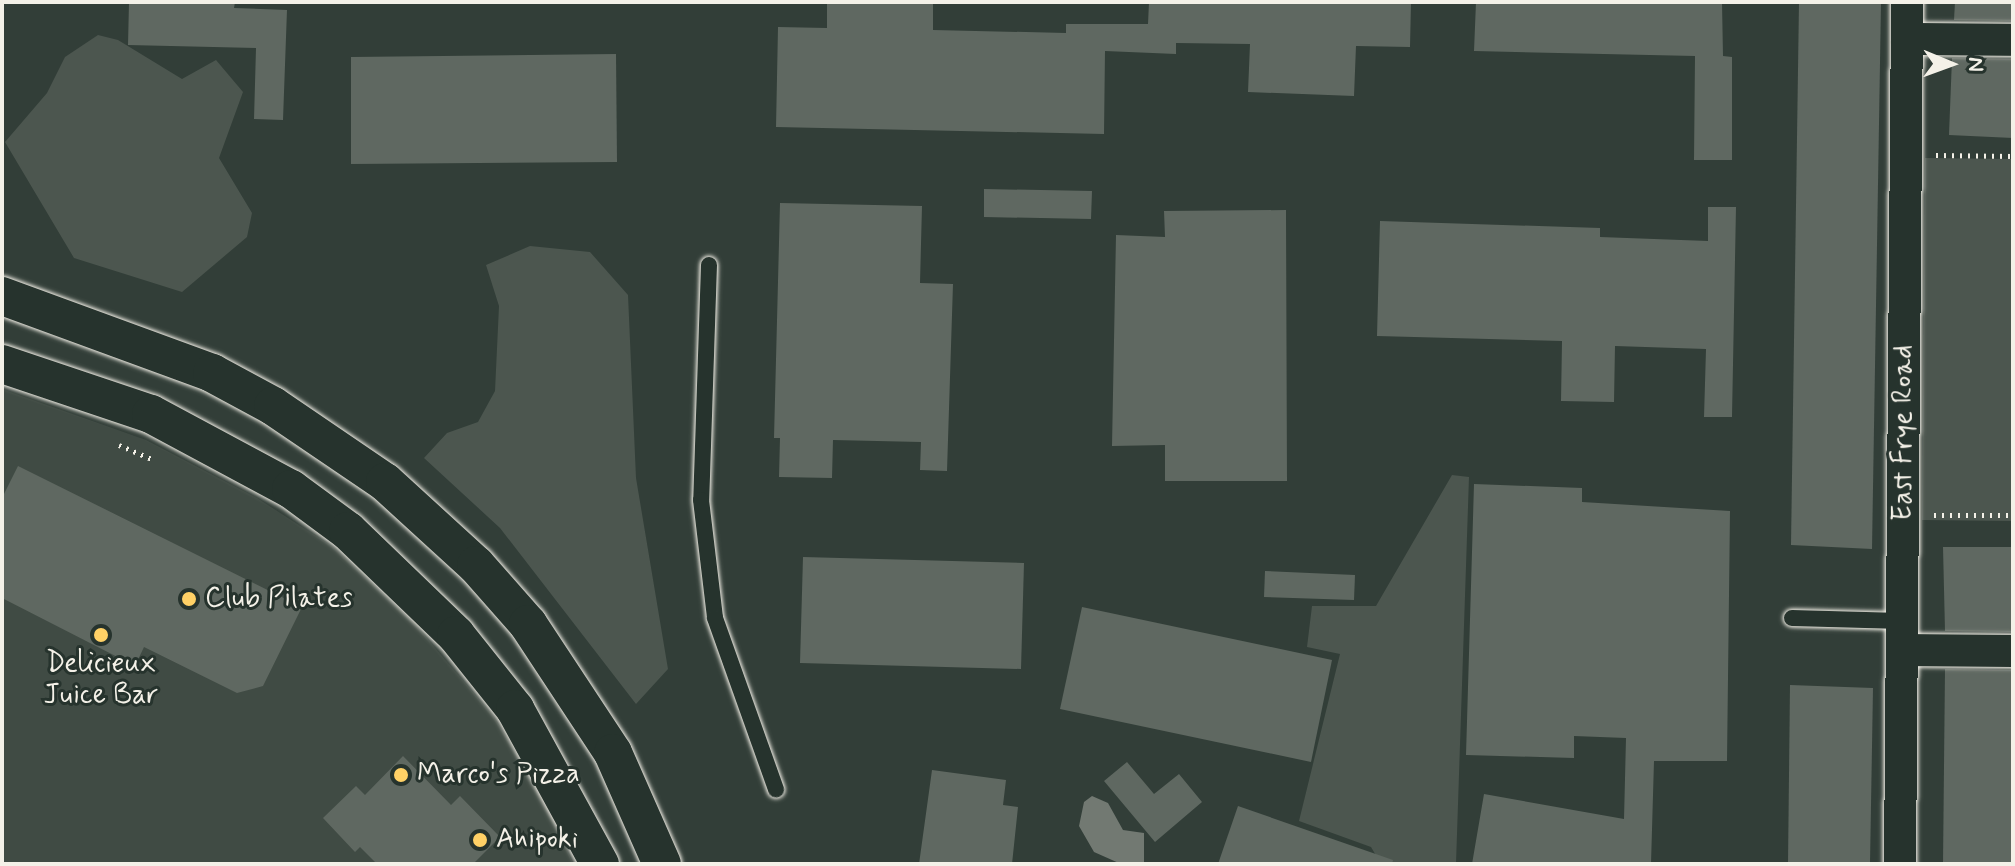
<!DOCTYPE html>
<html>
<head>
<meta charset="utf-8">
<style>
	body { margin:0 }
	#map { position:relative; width:2015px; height:866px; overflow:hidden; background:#323e38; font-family:Mynerve,sans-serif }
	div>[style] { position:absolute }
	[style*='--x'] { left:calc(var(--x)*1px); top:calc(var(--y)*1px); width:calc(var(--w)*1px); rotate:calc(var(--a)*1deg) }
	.built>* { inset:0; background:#404b44 }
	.green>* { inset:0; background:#4c564f }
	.water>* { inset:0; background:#727972 }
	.building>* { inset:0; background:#5f6861 }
	.path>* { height:5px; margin-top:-2.5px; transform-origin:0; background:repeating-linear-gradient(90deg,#f4f1e8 0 2px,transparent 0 8px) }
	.roads { filter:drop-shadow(0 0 2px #f4f1e8) drop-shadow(0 0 2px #f4f1e8) }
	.service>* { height:16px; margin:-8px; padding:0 8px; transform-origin:8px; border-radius:8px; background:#26332d }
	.minor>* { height:32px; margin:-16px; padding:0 16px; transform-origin:16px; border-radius:16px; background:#26332d }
	.tertiary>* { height:38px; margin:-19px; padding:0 19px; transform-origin:19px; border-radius:19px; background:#26332d }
	.dots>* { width:22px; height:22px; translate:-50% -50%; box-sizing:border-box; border:4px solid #26332d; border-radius:50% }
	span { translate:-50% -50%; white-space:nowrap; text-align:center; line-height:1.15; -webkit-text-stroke:6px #26332d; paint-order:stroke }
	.street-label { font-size:28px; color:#f4f1e8 }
	.poi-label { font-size:28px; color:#f4f1e8 }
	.left { translate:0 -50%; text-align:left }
	.frame { position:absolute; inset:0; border:4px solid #f4f1e8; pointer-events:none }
	.north { position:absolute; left:1911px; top:24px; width:80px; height:80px; -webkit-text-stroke:6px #26332d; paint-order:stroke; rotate:91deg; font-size:22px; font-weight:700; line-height:32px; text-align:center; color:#f4f1e8 }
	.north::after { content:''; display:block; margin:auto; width:28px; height:36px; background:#f4f1e8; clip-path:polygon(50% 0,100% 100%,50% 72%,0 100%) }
</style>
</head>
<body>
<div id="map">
	<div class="built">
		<div style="clip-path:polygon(2px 389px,146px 440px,257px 498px,333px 547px,413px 622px,493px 716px,546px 801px,573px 864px,2px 864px)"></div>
	</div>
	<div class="green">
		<div style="clip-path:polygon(98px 35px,118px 40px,182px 79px,216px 60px,243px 92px,219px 158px,252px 213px,247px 237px,182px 292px,74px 258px,5px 142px,47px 93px,65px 57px)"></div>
		<div style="clip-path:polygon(1925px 158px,2013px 159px,2013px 521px,1922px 520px)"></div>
		<div style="clip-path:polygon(530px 246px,590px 252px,628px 295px,636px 478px,668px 669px,636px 704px,500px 528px,424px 458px,447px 433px,478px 422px,495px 391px,499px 306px,486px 265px)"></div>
		<div style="clip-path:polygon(1452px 475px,1469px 477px,1456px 864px,1381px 864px,1371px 847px,1299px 821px,1340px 654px,1307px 647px,1312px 606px,1376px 606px)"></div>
	</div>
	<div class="water">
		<div style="clip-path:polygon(1092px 796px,1108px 803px,1123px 830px,1144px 833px,1144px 864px,1121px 864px,1094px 852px,1079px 826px,1084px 802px)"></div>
	</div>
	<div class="building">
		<div style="clip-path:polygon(129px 2px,235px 2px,234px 8px,287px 10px,283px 120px,254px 119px,256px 48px,128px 45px)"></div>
		<div style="clip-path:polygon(827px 2px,933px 2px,933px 30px,1066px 33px,1066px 24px,1148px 24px,1149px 2px,1411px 2px,1410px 47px,1356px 46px,1354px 96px,1248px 92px,1250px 44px,1176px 43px,1176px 54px,1105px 51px,1104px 134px,776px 127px,778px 27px,827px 28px)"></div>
		<div style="clip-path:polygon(1476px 2px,1722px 2px,1723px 56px,1732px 57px,1732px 160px,1694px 160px,1695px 56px,1474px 51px)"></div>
		<div style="clip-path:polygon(1799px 2px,1881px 2px,1872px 549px,1791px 545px)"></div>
		<div style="clip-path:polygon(1955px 2px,2013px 2px,2013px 21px,1954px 20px)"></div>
		<div style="clip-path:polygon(616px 54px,617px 162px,351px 164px,351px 57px)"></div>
		<div style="clip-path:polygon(1952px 58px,2013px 59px,2013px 138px,1949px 135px)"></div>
		<div style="clip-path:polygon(984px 189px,1092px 191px,1091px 219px,984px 217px)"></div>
		<div style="clip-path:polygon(780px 203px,922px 206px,920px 283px,953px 284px,947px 471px,920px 470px,921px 442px,833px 440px,832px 478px,779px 477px,780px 438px,774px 438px)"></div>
		<div style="clip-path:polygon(1708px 207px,1736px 207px,1732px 417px,1704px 417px,1706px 349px,1615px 346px,1614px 402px,1561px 401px,1562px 341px,1377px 336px,1380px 221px,1600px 228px,1600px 237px,1708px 241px)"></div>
		<div style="clip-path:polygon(1286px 210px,1287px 481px,1165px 481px,1165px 445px,1112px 446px,1116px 235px,1165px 237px,1164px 211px)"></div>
		<div style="clip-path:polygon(18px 466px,302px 607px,263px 686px,237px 693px,144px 647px,135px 666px,2px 598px,2px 498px)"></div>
		<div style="clip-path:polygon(1474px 484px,1582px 488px,1582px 502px,1730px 511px,1727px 761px,1654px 761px,1651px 864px,1472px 864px,1484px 794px,1624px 819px,1626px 738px,1574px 736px,1574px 758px,1466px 755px)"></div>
		<div style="clip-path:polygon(1943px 547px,2013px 547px,2013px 632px,1945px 631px)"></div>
		<div style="clip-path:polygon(803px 557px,1024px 563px,1021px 669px,800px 663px)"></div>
		<div style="clip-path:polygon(1265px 571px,1355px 575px,1354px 600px,1264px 597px)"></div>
		<div style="clip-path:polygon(1082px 607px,1332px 660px,1311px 762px,1060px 709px)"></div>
		<div style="clip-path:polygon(1945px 669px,2013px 670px,2013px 864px,1943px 864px)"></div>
		<div style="clip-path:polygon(1790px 685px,1873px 688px,1870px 864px,1788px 864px)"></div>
		<div style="clip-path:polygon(403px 756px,451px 805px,460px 796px,500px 837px,473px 864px,377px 864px,360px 847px,355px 852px,323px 818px,356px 786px,365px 795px)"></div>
		<div style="clip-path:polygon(1127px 762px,1154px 794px,1179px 774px,1202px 802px,1155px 842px,1104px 781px)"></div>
		<div style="clip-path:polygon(932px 770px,1006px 780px,1003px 805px,1018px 807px,1012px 864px,919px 864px)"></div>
		<div style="clip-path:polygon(1238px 806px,1393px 860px,1392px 864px,1218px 864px)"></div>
	</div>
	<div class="path">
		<div style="--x:1936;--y:155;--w:77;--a:0.7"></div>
		<div style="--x:119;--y:445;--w:38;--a:23"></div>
		<div style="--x:1934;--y:515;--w:79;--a:0"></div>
	</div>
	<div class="roads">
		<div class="service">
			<div style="--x:709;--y:265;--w:235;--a:91.9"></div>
			<div style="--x:701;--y:500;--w:119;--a:83.2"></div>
			<div style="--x:715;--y:618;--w:182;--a:70.4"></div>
			<div style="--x:1792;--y:618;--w:110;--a:1.6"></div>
		</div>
		<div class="minor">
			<div style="--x:1907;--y:39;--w:106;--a:0.5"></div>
			<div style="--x:1902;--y:650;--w:111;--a:0.5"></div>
			<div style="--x:1900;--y:864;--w:862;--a:-89.53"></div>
		</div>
		<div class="tertiary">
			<div style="--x:2;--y:296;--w:224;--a:20.1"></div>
			<div style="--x:212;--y:373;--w:69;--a:28.4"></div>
			<div style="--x:273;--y:406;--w:135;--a:34.2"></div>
			<div style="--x:385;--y:482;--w:123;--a:42.4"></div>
			<div style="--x:476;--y:565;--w:79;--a:48.6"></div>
			<div style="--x:528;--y:624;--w:154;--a:56.6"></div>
			<div style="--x:613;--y:753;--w:121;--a:66.2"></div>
			<div style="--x:2;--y:364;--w:157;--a:18.6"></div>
			<div style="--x:151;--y:414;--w:159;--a:28.2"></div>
			<div style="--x:291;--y:489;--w:71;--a:36.4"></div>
			<div style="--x:348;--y:531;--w:150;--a:43.9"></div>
			<div style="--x:456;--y:635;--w:95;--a:51.4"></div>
			<div style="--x:515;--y:709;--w:177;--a:61.3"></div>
		</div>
	</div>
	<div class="dots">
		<div style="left:189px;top:599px;background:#ffd166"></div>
		<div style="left:101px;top:635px;background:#ffd166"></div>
		<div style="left:401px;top:775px;background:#ffd166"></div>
		<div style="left:480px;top:840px;background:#ffd166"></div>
	</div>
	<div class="street-label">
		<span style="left:1904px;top:433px;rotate:-90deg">East Frye Road</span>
	</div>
	<div class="poi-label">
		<span class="left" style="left:205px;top:599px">Club Pilates</span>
		<span style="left:101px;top:680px">Delicieux<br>Juice Bar</span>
		<span class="left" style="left:417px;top:775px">Marco's Pizza</span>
		<span class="left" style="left:496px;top:840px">Ahipoki</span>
	</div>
	<div class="frame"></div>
	<div class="north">N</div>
</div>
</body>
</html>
